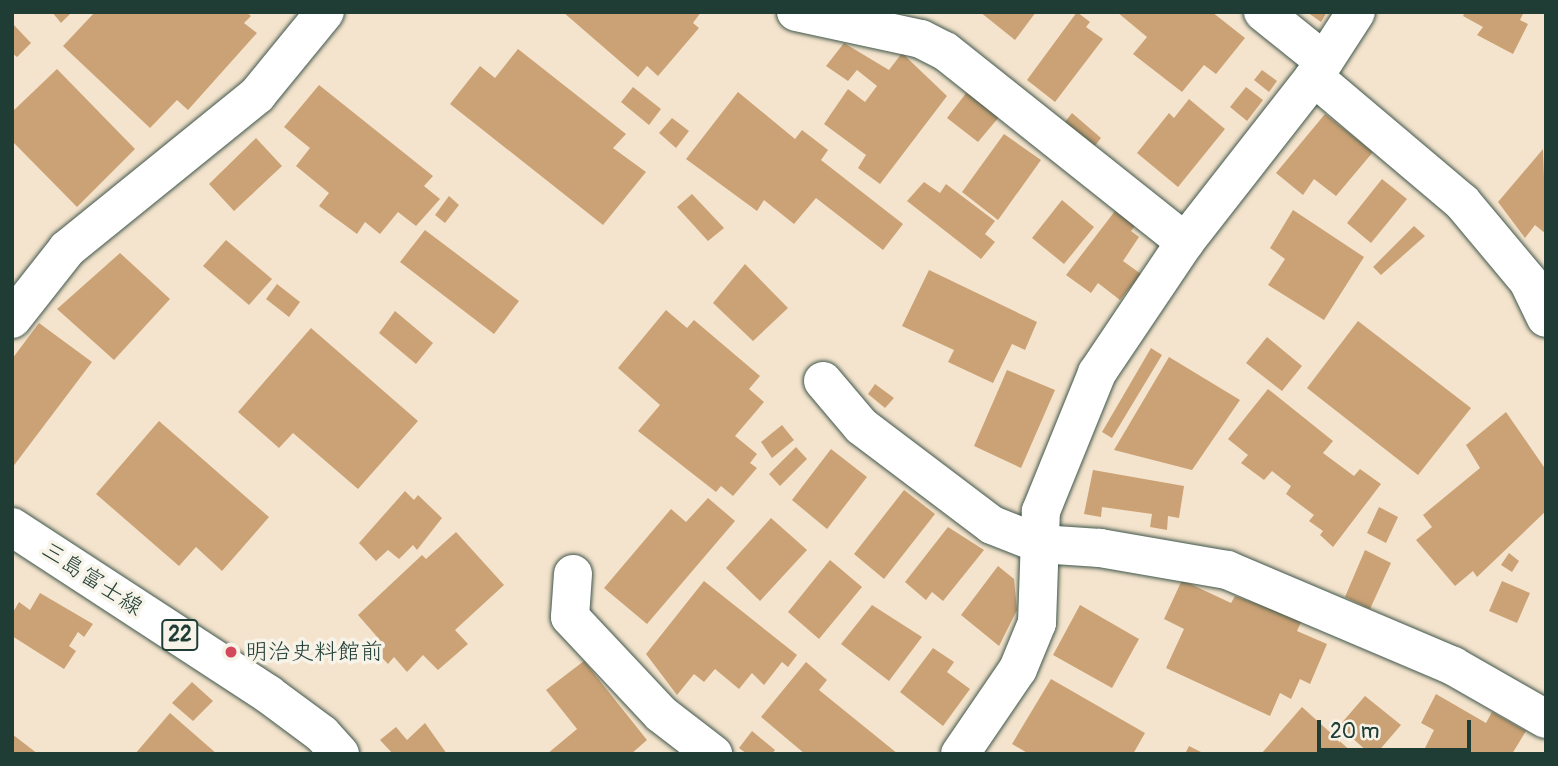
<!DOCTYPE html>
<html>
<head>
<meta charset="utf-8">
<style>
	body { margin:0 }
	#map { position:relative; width:1558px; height:766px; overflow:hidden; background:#f5e4cd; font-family:Pangolin,"Klee One",sans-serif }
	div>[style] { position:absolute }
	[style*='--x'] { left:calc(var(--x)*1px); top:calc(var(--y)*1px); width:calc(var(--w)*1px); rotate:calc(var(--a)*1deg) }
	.building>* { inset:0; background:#cba275 }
	.roads { filter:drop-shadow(0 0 2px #3f564b) drop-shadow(0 0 2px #3f564b) }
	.minor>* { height:38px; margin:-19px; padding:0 19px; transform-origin:19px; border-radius:19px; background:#fff }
	.major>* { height:38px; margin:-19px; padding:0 19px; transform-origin:19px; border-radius:19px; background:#fff }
	.dots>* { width:19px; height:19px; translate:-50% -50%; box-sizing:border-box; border:4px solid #f7f3e8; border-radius:50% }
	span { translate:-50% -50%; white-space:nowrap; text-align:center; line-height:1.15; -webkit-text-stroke:7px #f7f3e8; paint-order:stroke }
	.shield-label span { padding:2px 5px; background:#f7f3e8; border:2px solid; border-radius:5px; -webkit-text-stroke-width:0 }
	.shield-label { font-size:21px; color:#1f3d34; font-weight:700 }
	.street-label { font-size:23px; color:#1f3d34 }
	.poi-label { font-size:23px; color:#1f3d34 }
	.left { translate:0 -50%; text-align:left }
	.frame { position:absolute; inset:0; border:14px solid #1f3d34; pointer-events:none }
	.scale { position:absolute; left:1317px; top:720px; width:154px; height:32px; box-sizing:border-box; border:4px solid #1f3d34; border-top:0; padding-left:9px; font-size:21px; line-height:24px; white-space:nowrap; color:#1f3d34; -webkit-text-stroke:5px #f7f3e8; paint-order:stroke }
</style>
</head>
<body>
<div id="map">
	<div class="building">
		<div style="clip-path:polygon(52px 12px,72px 12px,61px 23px)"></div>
		<div style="clip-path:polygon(95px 12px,246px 12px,251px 16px,244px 23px,257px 33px,188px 110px,177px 100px,150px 128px,63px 46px)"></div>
		<div style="clip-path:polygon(563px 12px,701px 12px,693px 23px,699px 28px,658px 76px,647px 66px,638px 77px)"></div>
		<div style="clip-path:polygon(980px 12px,1036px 12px,1015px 40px)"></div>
		<div style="clip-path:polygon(1077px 12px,1090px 22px,1086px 27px,1103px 39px,1055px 102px,1027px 80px)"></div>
		<div style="clip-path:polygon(1117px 12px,1212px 12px,1245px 38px,1216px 74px,1204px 65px,1182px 92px,1133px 54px,1147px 37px)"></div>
		<div style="clip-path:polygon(1307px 12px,1327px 12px,1321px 22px)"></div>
		<div style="clip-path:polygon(1465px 12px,1524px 12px,1520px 20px,1528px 24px,1513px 54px,1477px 35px,1483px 27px,1463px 16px)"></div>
		<div style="clip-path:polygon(12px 23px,31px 43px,17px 57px,12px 53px)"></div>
		<div style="clip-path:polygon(844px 43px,889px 70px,902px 53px,947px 96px,880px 184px,858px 168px,866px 155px,824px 124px,848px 89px,865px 102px,877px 86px,857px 70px,848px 81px,826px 66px)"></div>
		<div style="clip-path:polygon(518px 49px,626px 134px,613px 148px,646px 172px,603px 225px,450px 104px,480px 66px,495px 78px)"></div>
		<div style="clip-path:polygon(57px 69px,135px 149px,77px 207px,12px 141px,12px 112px)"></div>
		<div style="clip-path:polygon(1262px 70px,1277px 81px,1269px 92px,1254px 80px)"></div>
		<div style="clip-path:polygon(319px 85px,433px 176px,424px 186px,440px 199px,416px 226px,398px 212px,380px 234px,365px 222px,357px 234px,319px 206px,329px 193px,296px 166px,310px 148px,284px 127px)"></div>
		<div style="clip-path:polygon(633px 87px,661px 109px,649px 125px,621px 102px)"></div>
		<div style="clip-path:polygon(1246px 87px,1263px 100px,1247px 121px,1230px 107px)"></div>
		<div style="clip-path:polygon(738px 92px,795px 139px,802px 130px,828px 150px,821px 160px,903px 224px,883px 250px,816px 198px,794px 224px,764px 200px,757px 211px,686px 159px)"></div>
		<div style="clip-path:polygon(967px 92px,999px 117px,978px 142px,947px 118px)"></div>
		<div style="clip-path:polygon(1189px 99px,1225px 129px,1178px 187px,1137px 153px,1169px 113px,1174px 118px)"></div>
		<div style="clip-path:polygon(1072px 113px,1101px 138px,1094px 147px,1065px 122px)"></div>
		<div style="clip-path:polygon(1325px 114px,1373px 152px,1336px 196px,1314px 179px,1303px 195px,1276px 173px)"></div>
		<div style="clip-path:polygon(672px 118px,689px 131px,676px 148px,659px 133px)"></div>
		<div style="clip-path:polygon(1004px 134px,1041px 160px,998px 220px,962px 192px)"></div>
		<div style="clip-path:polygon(256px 138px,282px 166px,234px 211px,209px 184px)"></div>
		<div style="clip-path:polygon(1543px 149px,1546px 234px,1535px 225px,1525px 238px,1498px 202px)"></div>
		<div style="clip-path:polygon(1382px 179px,1407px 199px,1371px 243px,1347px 223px)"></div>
		<div style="clip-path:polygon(924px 182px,940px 193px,946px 184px,995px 221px,985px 234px,995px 242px,981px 259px,907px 201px)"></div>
		<div style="clip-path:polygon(692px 194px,724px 228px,708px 241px,677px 207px)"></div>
		<div style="clip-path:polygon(449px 196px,459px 205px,445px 223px,435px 215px)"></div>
		<div style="clip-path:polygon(1062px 200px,1094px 227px,1064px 264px,1032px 238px)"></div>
		<div style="clip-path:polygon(1293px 210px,1364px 257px,1324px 320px,1268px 285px,1285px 259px,1270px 248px)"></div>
		<div style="clip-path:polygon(1115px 211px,1135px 226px,1131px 231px,1139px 237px,1123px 261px,1141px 274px,1120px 300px,1098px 283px,1091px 293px,1066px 275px)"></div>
		<div style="clip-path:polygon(1414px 226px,1425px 236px,1381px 275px,1373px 267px)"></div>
		<div style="clip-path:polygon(425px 230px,519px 301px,494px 334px,400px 262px)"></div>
		<div style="clip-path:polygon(226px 240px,272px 279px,249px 305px,203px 266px)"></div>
		<div style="clip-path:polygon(120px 253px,170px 299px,114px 360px,57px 309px)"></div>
		<div style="clip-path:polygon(745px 264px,788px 308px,753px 341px,713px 303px)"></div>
		<div style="clip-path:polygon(929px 270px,1037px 322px,1025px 350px,1012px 344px,993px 383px,948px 362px,954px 350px,902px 326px)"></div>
		<div style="clip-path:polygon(277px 284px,300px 302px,289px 317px,266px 299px)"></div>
		<div style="clip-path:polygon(666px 310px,687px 328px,694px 320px,760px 376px,749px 389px,764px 402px,735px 436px,757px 454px,750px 463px,757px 468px,733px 496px,721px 486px,716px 492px,638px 431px,660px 405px,618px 368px)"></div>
		<div style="clip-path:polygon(395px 311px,433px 343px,416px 364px,379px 333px)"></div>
		<div style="clip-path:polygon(1358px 321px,1471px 408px,1418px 475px,1307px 388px)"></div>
		<div style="clip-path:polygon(39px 323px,92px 362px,12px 468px,12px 359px)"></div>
		<div style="clip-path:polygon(311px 328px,418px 421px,358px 489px,293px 433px,279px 448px,238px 412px)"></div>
		<div style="clip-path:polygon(1267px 337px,1302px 366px,1282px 391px,1246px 363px)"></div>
		<div style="clip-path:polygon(1151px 348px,1162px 355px,1112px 438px,1102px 432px)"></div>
		<div style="clip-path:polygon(1169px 357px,1240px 400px,1192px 470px,1114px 450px)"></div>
		<div style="clip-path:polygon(1007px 370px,1055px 390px,1021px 468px,974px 446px)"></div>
		<div style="clip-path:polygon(875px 384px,894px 398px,885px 408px,868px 394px)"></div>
		<div style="clip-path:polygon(1268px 389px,1333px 441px,1323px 453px,1354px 476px,1360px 469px,1381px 484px,1333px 547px,1320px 535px,1323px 531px,1309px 521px,1314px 515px,1286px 494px,1291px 486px,1272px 471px,1264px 480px,1241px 463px,1248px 455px,1228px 439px)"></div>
		<div style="clip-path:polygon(1506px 412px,1546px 470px,1546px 511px,1477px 577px,1473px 571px,1455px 586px,1416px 540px,1432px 527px,1423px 515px,1480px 468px,1466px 445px)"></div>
		<div style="clip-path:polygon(159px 421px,269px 517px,222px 571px,196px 547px,179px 566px,96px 494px)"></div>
		<div style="clip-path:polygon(782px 425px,794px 440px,772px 458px,761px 442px)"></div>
		<div style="clip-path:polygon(796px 447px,807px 459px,780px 486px,769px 474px)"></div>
		<div style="clip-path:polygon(831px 449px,867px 477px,827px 529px,792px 500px)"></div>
		<div style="clip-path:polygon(1093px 470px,1184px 486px,1179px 518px,1168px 516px,1167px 530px,1150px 527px,1152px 514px,1102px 507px,1101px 517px,1084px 514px)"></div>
		<div style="clip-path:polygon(904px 490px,935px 514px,884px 579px,854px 554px)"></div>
		<div style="clip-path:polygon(405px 491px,414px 500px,418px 495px,442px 518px,417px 550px,413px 545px,399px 559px,388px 550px,376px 561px,359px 543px)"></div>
		<div style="clip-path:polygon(708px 498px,735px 521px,647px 624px,604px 588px,671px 509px,686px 522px)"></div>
		<div style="clip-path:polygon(1379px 507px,1398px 517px,1386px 543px,1367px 533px)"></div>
		<div style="clip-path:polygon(771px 518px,807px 550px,760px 601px,726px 568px)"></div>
		<div style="clip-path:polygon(948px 527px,984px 550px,943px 601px,932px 592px,926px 600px,905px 582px)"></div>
		<div style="clip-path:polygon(456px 532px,504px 585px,455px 630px,468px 644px,438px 670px,423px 655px,407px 672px,394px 657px,388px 664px,372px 647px,379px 639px,358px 615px,422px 555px,426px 559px)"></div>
		<div style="clip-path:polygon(1365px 550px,1391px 563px,1370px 609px,1345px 597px)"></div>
		<div style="clip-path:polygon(1509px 553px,1519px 561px,1512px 572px,1501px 565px)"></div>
		<div style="clip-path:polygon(830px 560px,862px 587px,819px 639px,788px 612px)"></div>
		<div style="clip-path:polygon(998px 566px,1014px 579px,1017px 610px,999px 646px,961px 615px)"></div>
		<div style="clip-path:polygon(1182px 580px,1231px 603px,1235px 596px,1302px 620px,1297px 631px,1327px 644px,1310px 684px,1300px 679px,1291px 699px,1280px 693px,1270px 716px,1166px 668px,1184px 629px,1164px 619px)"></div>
		<div style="clip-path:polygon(704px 581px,797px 655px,788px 667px,782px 662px,764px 685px,752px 673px,739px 689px,715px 669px,704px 682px,694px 674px,677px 695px,646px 654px)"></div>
		<div style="clip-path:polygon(1502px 581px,1530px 593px,1517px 623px,1489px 611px)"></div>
		<div style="clip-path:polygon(40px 593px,93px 624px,84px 637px,78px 632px,69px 646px,76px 651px,64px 669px,12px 636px,12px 614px,19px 602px,30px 610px)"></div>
		<div style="clip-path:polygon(872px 605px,922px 637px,889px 681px,841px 644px)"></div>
		<div style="clip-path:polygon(1080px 605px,1139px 639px,1112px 688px,1053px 655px)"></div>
		<div style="clip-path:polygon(933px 648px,954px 662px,947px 672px,970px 689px,943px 726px,900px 692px)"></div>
		<div style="clip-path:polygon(584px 661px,647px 740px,631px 754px,547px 754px,577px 729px,546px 690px)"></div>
		<div style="clip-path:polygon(806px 662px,827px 680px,819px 690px,898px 754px,805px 754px,761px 717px)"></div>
		<div style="clip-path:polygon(1051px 679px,1145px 733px,1133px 754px,1029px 754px,1012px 744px)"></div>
		<div style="clip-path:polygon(192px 682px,213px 701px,193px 721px,172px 703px)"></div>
		<div style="clip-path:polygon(1436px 694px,1486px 723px,1492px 712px,1526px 731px,1512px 754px,1422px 754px,1434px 730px,1421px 723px)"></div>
		<div style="clip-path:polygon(1365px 696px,1401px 725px,1376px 754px,1370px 754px,1339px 726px)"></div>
		<div style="clip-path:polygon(1302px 707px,1354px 754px,1261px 754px)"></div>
		<div style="clip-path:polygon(170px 713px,217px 754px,135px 754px)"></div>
		<div style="clip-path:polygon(425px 723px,447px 754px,393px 754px,380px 740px,396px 727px,407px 740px)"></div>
		<div style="clip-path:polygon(752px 731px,775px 750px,772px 754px,747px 754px,739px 748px)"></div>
		<div style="clip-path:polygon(12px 734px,38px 754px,12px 754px)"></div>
		<div style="clip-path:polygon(1189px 746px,1205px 754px,1185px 754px)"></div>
	</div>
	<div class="roads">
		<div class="minor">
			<div style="--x:796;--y:12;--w:128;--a:12.2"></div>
			<div style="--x:921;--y:39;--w:27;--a:27"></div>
			<div style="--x:945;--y:51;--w:307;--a:38.5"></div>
			<div style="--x:1263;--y:12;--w:78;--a:38.8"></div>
			<div style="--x:1314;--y:77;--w:194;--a:40.2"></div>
			<div style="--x:1462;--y:202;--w:103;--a:50.1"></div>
			<div style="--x:1528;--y:281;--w:41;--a:64.1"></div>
			<div style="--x:12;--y:319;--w:89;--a:-51.8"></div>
			<div style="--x:67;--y:249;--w:245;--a:-39"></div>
			<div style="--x:257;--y:95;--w:107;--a:-50.7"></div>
			<div style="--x:823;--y:381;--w:59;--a:49.8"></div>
			<div style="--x:861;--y:426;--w:164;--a:37.1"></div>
			<div style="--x:992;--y:525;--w:52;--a:21.6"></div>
			<div style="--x:1040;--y:544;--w:60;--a:3.8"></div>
			<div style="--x:1100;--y:548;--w:129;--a:9.8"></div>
			<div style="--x:1227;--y:570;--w:246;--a:23"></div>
			<div style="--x:1453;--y:666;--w:107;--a:29.7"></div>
			<div style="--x:573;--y:574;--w:43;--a:94"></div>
			<div style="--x:570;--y:617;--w:133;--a:46.8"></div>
			<div style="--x:661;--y:714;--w:66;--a:37.6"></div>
			<div style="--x:960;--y:754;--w:103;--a:-55.7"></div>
			<div style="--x:1018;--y:669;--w:50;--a:-67.6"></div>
			<div style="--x:1037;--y:623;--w:112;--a:-88"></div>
			<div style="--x:1041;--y:511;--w:149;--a:-67.9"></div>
			<div style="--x:1097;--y:373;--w:158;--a:-56.1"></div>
			<div style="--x:1185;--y:242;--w:209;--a:-52"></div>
			<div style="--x:1314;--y:77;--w:77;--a:-57.1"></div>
		</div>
		<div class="major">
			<div style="--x:12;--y:527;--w:306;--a:33.1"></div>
			<div style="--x:268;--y:694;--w:67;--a:36.5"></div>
			<div style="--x:322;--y:734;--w:27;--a:48"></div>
		</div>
	</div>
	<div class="dots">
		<div style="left:231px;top:652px;background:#d1495b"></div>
	</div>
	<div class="shield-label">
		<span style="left:180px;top:635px">22</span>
	</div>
	<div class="street-label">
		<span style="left:92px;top:579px;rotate:33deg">三島富士線</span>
	</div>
	<div class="poi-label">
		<span class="left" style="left:245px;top:652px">明治史料館前</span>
	</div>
	<div class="frame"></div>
	<div class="scale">20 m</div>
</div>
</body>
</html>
